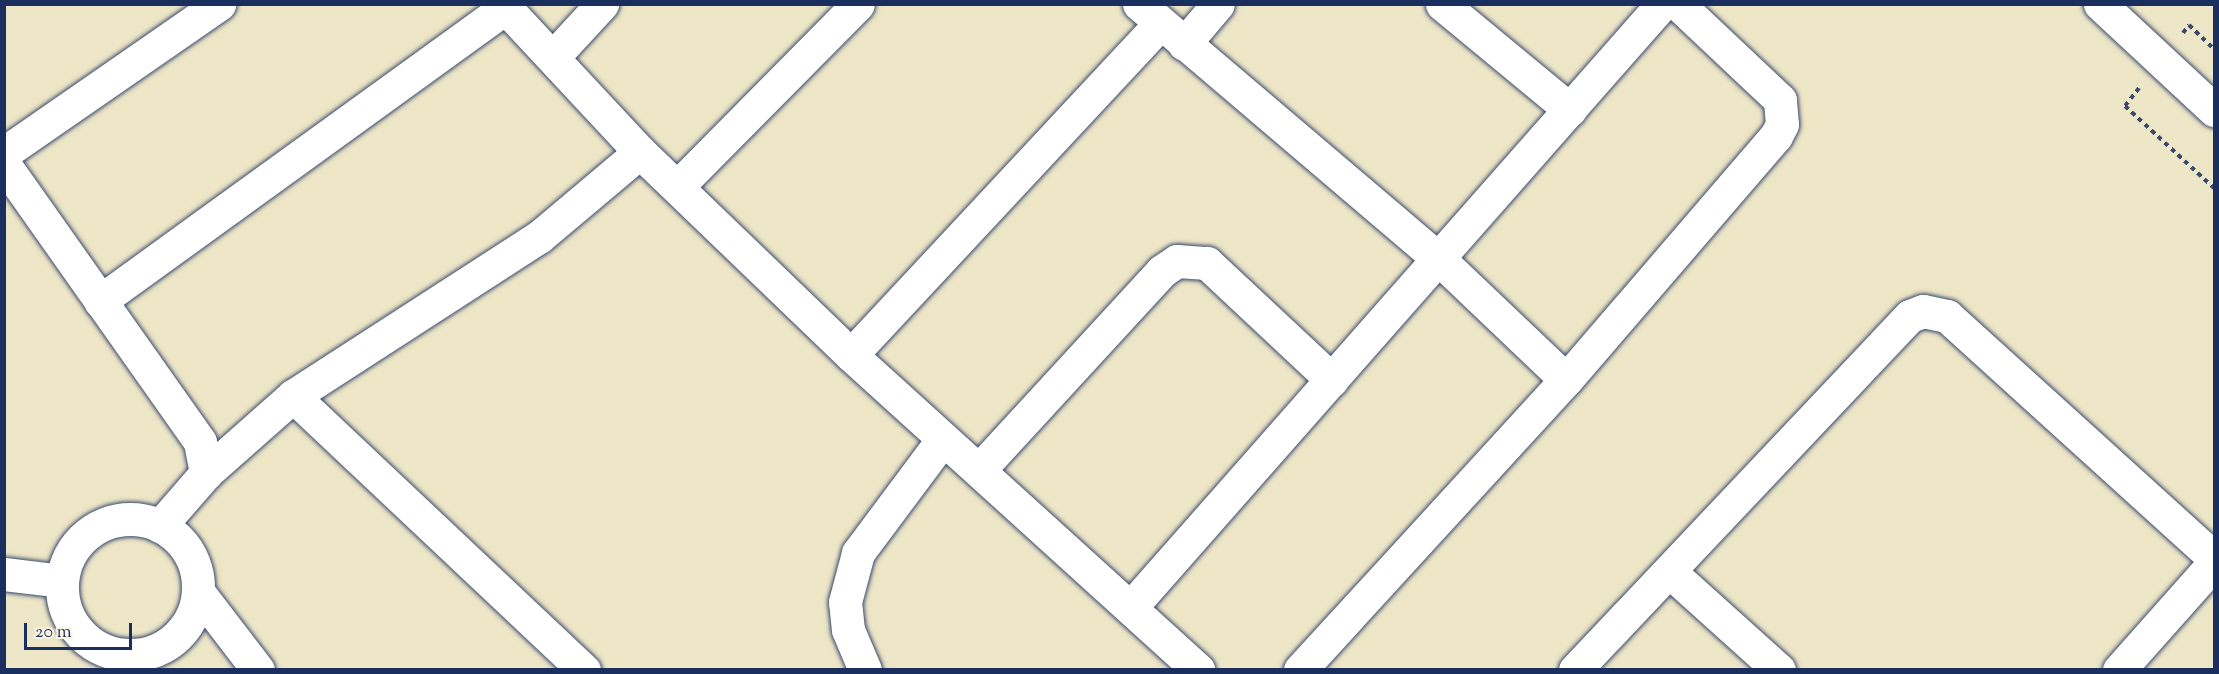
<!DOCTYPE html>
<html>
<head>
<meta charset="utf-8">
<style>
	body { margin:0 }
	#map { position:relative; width:2219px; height:674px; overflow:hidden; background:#ede6c7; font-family:"Sorts Mill Goudy",serif }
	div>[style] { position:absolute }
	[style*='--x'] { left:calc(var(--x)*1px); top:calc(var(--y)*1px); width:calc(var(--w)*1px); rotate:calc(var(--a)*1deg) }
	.path>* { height:4px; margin-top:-2px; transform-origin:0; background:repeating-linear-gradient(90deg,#3a4a6e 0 4.5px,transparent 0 9px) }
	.roads { filter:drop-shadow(0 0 2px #3a4a6e) drop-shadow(0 0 2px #3a4a6e) }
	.minor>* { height:33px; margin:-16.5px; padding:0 16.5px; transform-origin:16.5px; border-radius:16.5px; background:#fff }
	.minor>.ring { margin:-16.5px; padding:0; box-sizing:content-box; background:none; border:33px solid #fff; border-radius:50% }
	.primary>* { height:33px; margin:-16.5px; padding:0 16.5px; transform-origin:16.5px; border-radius:16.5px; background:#fff }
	span { translate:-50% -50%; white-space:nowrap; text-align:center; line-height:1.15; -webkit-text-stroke:4.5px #fcf5e5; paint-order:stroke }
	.frame { position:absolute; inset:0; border:6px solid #1b2f5e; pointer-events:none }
	.scale { position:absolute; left:24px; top:623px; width:108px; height:27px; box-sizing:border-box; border:3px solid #1b2f5e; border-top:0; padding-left:8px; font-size:18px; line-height:21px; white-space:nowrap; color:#1b2f5e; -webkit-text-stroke:4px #fcf5e5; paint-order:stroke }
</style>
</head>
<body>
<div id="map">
	<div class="path">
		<div style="--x:2183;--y:33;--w:10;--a:-53"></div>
		<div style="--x:2189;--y:25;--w:35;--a:44"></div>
		<div style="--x:2139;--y:88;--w:23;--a:128"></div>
		<div style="--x:2125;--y:106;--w:121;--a:42.7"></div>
	</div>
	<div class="roads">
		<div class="minor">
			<div style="--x:502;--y:4;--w:202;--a:47"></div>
			<div style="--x:640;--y:152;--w:293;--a:43.9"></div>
			<div style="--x:851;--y:355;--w:469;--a:42.2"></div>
			<div style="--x:1139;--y:4;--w:394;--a:40.4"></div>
			<div style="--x:1439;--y:259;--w:175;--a:43.6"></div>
			<div style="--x:1442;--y:4;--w:166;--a:39.6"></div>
			<div style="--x:1184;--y:44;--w:52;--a:-49.6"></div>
			<div style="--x:554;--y:56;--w:71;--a:-47.3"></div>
			<div style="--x:4;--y:153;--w:262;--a:-34.7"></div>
			<div style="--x:4;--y:164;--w:340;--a:54.8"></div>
			<div style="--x:200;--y:442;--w:32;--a:79"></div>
			<div style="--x:677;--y:187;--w:257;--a:-45.3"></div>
			<div style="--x:100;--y:301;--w:500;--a:-35.9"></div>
			<div style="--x:851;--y:355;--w:454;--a:-47"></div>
			<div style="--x:293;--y:396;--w:400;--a:43.3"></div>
			<div style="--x:979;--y:470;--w:270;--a:-47.4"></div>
			<div style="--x:1162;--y:271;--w:18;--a:-34"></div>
			<div style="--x:1177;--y:261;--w:30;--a:4"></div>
			<div style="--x:1207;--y:263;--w:171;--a:43.1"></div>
			<div class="ring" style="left:62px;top:519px;width:103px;height:103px"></div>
			<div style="--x:160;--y:526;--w:70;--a:-49"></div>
			<div style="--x:206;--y:473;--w:116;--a:-41.5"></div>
			<div style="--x:293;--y:396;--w:293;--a:-32.9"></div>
			<div style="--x:539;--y:237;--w:132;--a:-40.1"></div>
			<div style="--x:1669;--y:571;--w:148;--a:42"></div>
			<div style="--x:4;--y:574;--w:58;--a:6.9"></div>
			<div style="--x:199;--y:593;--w:97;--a:52.5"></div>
			<div style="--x:1131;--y:607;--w:803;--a:-48.63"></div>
			<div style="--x:865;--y:670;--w:43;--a:-113"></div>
			<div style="--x:848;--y:630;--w:28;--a:-96"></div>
			<div style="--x:845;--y:602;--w:51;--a:-75.1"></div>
			<div style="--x:858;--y:553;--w:142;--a:-53.3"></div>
			<div style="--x:1300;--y:670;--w:394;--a:-47.5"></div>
			<div style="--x:1566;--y:380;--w:322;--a:-49.3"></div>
			<div style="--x:1776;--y:136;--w:13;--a:-63"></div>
			<div style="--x:1782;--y:124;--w:24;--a:-95"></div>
			<div style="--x:1780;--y:100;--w:140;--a:-136.7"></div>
			<div style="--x:1575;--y:670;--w:487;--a:-46.6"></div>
			<div style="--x:1910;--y:316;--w:14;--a:-21"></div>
			<div style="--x:1923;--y:311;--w:25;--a:12"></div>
			<div style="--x:1947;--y:316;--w:360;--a:42.2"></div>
			<div style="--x:2119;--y:670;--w:143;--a:-48.4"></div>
		</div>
		<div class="primary">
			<div style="--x:2100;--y:4;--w:156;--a:42.9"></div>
		</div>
	</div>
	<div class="frame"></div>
	<div class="scale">20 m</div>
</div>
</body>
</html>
